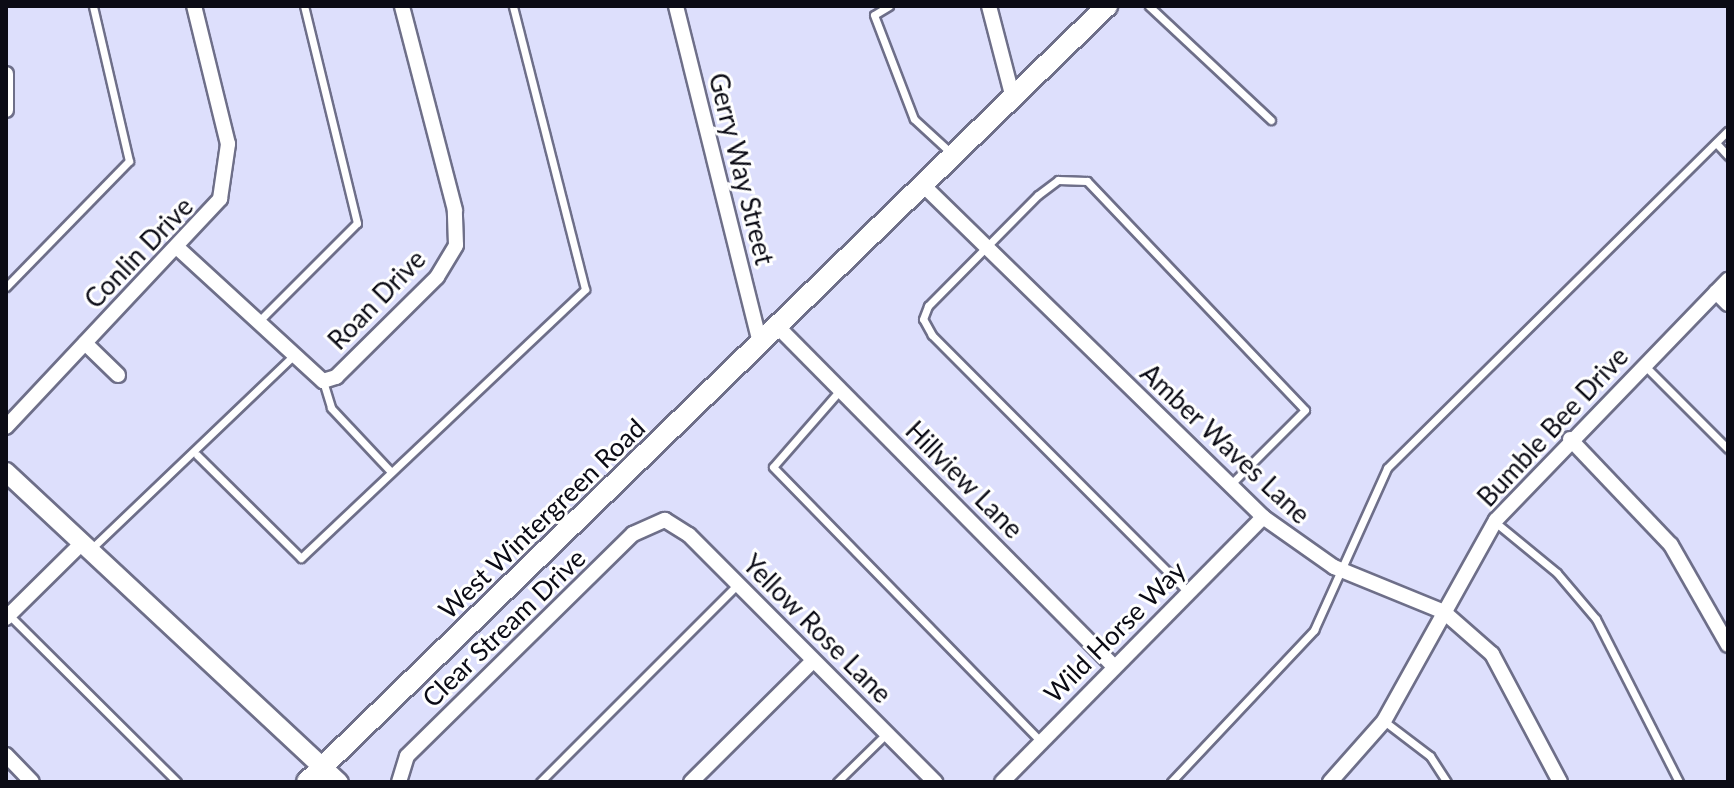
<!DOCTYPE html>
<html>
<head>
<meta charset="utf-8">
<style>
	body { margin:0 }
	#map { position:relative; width:1734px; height:788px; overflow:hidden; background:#dddffc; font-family:Lato,sans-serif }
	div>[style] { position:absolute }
	.roads { filter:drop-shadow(2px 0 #6e6f89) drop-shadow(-2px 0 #6e6f89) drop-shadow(0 2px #6e6f89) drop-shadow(0 -2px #6e6f89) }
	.service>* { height:7px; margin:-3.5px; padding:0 3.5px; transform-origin:3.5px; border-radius:3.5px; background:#fff }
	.minor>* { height:14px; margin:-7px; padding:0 7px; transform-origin:7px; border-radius:7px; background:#fff }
	.tertiary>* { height:18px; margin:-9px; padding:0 9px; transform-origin:9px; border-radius:9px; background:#fff }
	.secondary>* { height:20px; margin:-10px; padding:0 10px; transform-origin:10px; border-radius:10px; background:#fff }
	span { translate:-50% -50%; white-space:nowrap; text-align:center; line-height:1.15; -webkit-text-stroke:6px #fff; paint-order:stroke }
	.street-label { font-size:26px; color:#0b0b15 }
	.frame { position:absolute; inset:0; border:8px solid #0b0b15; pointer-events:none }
</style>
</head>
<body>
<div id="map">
	<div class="roads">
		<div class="service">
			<div style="left:889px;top:6px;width:17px;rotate:149deg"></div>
			<div style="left:874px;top:15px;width:111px;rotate:69deg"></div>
			<div style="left:914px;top:119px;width:52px;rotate:42.6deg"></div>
			<div style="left:1149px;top:6px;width:167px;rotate:43.1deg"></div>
			<div style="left:1716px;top:143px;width:18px;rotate:47deg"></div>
			<div style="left:6px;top:287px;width:176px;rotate:-45.7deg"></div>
			<div style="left:129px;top:161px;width:159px;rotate:-103.1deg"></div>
			<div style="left:257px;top:323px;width:141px;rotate:-45deg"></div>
			<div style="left:357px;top:223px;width:223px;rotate:-103.7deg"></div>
			<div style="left:1645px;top:366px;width:117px;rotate:45deg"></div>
			<div style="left:323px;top:381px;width:28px;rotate:73deg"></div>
			<div style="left:331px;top:408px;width:88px;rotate:46.8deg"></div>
			<div style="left:841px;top:389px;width:103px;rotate:131.1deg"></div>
			<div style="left:773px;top:467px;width:384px;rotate:45.7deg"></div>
			<div style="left:197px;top:455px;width:146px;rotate:44.7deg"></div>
			<div style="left:301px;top:558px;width:391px;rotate:-43.4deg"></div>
			<div style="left:585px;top:289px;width:292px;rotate:-104.3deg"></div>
			<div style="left:1495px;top:522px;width:80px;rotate:39.4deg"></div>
			<div style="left:1557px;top:573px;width:60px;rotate:49.7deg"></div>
			<div style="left:1596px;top:619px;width:183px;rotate:63deg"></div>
			<div style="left:90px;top:550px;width:279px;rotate:-43.7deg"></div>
			<div style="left:1188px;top:592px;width:363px;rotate:-134.9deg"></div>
			<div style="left:932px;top:335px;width:18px;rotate:-119deg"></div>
			<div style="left:923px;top:319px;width:14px;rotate:-69deg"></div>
			<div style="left:928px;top:306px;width:156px;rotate:-45.3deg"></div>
			<div style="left:1038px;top:195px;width:25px;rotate:-37deg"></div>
			<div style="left:1058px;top:180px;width:29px;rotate:2deg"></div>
			<div style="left:1087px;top:181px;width:316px;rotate:46.4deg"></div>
			<div style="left:1305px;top:410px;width:106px;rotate:135deg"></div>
			<div style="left:8px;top:614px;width:238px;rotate:44.8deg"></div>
			<div style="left:1384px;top:721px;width:58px;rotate:37.3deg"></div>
			<div style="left:1430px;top:756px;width:31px;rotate:57deg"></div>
			<div style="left:540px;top:782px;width:280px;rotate:-45deg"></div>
			<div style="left:837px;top:782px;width:69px;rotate:-44.4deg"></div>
			<div style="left:1171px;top:782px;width:209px;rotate:-46.7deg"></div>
			<div style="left:1314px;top:630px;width:178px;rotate:-65.7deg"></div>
			<div style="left:1387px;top:468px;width:479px;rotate:-44.7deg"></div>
		</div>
		<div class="minor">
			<div style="left:676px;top:6px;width:347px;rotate:76deg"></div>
			<div style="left:989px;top:6px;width:95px;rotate:75.4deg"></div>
			<div style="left:6px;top:74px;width:36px;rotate:90deg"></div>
			<div style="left:923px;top:185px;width:475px;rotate:44.3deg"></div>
			<div style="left:1263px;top:517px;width:87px;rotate:35.2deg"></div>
			<div style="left:1334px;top:567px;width:119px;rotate:22.2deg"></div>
			<div style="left:1444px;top:612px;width:64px;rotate:41.2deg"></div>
			<div style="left:1492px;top:654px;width:145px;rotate:62deg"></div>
			<div style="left:180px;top:250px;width:194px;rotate:42.5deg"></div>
			<div style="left:323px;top:381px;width:14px;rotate:-17deg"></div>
			<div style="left:336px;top:377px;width:142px;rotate:-44.7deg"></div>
			<div style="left:437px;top:277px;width:37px;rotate:-59deg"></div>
			<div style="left:456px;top:245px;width:35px;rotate:-92deg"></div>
			<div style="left:455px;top:210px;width:211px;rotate:-104.6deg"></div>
			<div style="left:1716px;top:292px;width:17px;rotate:45deg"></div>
			<div style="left:778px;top:327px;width:478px;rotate:45.3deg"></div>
			<div style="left:85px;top:343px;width:46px;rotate:44.1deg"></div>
			<div style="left:6px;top:427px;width:313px;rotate:-46.8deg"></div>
			<div style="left:220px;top:199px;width:56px;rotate:-81.7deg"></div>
			<div style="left:228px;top:144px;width:142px;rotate:-103.8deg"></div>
			<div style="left:1570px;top:439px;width:146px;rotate:46.4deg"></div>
			<div style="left:1671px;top:545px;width:115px;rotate:60.3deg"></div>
			<div style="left:6px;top:618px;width:105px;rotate:-44.6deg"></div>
			<div style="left:6px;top:755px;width:37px;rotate:46deg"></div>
			<div style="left:399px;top:782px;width:27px;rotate:-73deg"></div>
			<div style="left:407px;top:756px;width:317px;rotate:-44.5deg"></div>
			<div style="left:633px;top:534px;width:35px;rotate:-24deg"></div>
			<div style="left:665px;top:520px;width:28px;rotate:32deg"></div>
			<div style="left:689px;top:535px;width:349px;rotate:45.1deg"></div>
			<div style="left:691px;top:782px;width:172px;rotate:-44.8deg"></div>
			<div style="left:1002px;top:782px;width:372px;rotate:-45.4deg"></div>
			<div style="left:1330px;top:782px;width:81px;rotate:-48.5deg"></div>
			<div style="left:1384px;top:721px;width:230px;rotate:-60.9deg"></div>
			<div style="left:1496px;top:520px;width:334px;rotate:-46deg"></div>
		</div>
		<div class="tertiary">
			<div style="left:6px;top:472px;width:455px;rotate:43deg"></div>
		</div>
		<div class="secondary">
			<div style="left:307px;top:782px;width:1115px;rotate:-44.13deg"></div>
		</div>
	</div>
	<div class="street-label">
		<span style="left:741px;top:169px;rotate:76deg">Gerry Way Street</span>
		<span style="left:139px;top:253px;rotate:-46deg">Conlin Drive</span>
		<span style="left:377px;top:300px;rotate:-46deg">Roan Drive</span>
		<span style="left:1553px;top:427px;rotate:-47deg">Bumble Bee Drive</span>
		<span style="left:1225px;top:444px;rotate:43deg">Amber Waves Lane</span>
		<span style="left:964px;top:480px;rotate:45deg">Hillview Lane</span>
		<span style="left:542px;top:519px;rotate:-44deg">West Wintergreen Road</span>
		<span style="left:504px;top:628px;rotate:-44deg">Clear Stream Drive</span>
		<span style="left:817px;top:629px;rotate:45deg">Yellow Rose Lane</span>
		<span style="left:1115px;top:632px;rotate:-45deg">Wild Horse Way</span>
	</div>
	<div class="frame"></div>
</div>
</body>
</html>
